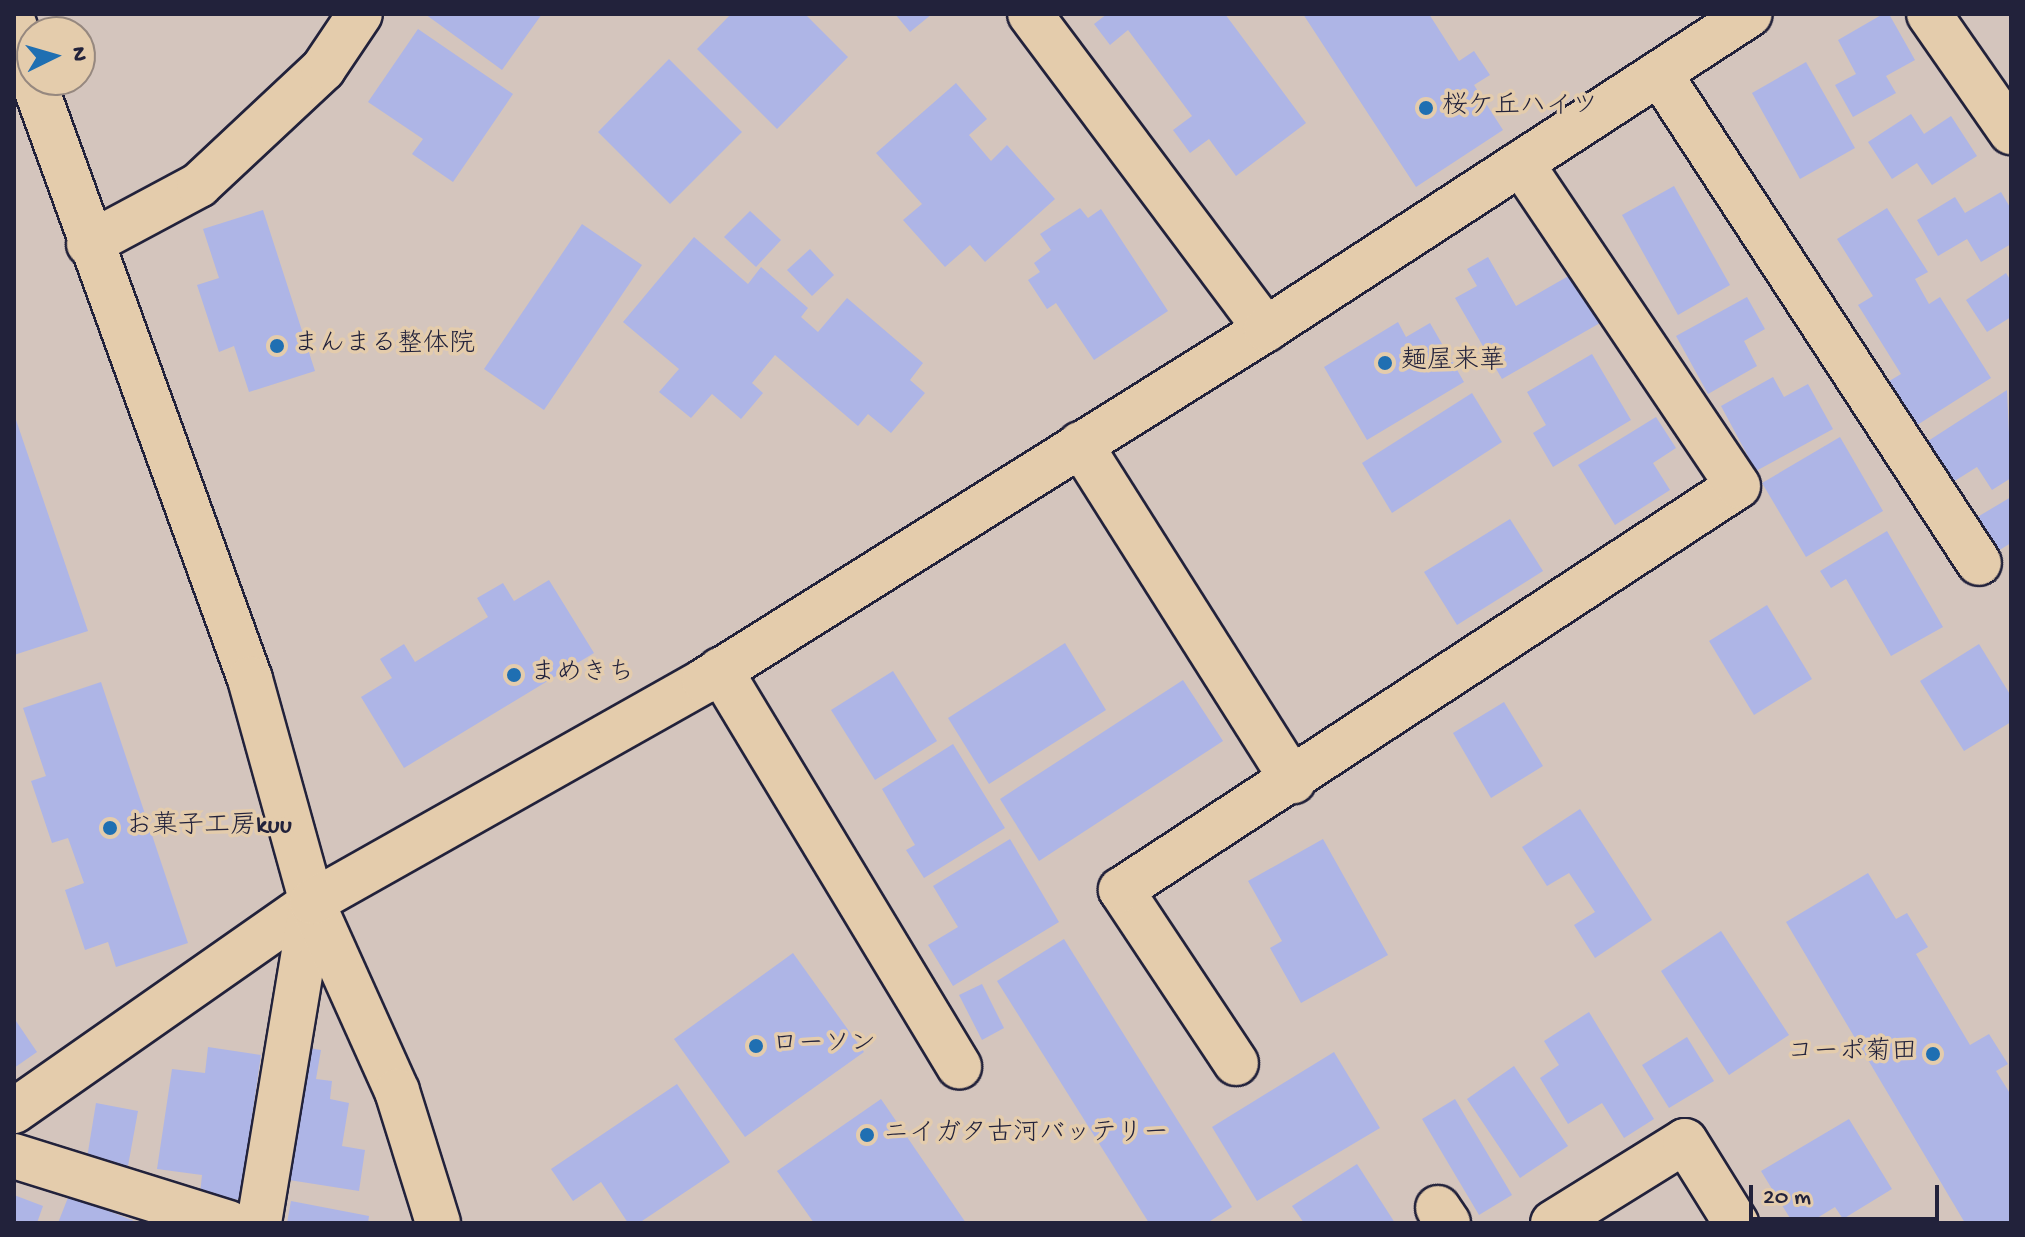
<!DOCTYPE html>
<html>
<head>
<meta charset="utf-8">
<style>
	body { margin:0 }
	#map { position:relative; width:2025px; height:1237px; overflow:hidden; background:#d4c5bd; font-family:"Gochi Hand","Klee One",sans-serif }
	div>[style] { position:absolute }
	.building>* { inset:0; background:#aeb5e6 }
	.roads { filter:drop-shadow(2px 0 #22223b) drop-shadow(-2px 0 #22223b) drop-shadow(0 2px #22223b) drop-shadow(0 -2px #22223b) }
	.minor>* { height:44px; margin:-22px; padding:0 22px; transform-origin:22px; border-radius:22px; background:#e4ccac }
	.tertiary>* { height:44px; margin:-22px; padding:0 22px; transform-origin:22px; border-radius:22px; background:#e4ccac }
	.dots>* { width:22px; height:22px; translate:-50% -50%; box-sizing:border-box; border:4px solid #e4ccac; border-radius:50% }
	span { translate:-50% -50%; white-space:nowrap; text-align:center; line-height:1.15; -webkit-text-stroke:7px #e4ccac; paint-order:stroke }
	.poi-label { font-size:26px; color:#22223b }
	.left { translate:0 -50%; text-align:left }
	.right { translate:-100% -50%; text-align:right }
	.frame { position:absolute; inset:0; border:16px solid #22223b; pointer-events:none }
	.north { position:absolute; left:16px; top:16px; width:80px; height:80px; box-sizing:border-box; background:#e4ccac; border:2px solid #96887f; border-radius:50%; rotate:85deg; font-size:22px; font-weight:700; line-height:32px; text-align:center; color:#22223b }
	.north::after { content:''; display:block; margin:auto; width:28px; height:36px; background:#1f6fb2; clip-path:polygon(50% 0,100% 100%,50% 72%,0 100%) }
	.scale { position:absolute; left:1749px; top:1185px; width:190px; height:36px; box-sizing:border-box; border:4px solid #22223b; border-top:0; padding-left:10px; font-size:24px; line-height:28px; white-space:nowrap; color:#22223b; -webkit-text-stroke:6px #e4ccac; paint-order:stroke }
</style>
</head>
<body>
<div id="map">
	<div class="building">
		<div style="clip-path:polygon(425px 14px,542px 14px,502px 70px)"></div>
		<div style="clip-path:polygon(731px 14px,805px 14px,848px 57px,777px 129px,697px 49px)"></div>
		<div style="clip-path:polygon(895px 14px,932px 14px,910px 32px)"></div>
		<div style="clip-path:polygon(1107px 14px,1225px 14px,1306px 123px,1236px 176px,1209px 139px,1190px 153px,1173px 130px,1192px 116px,1128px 30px,1110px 45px,1094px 24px)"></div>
		<div style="clip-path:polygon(1303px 14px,1429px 14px,1459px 61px,1474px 51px,1490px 75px,1474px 85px,1503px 130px,1416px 187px)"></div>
		<div style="clip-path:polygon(1883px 14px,1889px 14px,1915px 60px,1886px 76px,1896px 93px,1853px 117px,1835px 85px,1856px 74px,1838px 40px)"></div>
		<div style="clip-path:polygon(418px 29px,513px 94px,453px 182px,412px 154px,423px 139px,368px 102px)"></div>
		<div style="clip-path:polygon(669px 59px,742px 132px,670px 204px,598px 132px)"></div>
		<div style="clip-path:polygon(1806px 62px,1855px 148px,1800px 179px,1752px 93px)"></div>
		<div style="clip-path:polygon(956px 83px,987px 119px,969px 135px,991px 161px,1007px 145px,1055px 199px,985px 262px,970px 245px,945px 267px,903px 220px,922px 204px,876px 153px)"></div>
		<div style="clip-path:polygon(1911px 114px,1924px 134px,1951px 116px,1977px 156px,1932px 185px,1917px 163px,1892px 179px,1868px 142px)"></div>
		<div style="clip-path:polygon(1674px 186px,1730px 285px,1678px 315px,1622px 215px)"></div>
		<div style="clip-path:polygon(2001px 192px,2011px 209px,2011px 244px,1981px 262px,1967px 239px,1938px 256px,1917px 220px,1955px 197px,1965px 213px)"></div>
		<div style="clip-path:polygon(1080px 208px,1088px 218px,1101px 209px,1168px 311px,1094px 360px,1056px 303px,1047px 309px,1028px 280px,1040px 272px,1034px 263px,1051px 250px,1040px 234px)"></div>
		<div style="clip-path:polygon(1887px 208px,1928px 272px,1915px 279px,1929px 304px,1940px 297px,1991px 378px,1914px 427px,1886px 383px,1901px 374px,1858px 305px,1873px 296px,1837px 239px)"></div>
		<div style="clip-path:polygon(263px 210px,315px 371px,249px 392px,234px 346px,219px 352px,197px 285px,219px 278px,203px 229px)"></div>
		<div style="clip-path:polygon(750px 211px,781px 240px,756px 267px,724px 237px)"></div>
		<div style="clip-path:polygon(582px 224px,642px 265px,544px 410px,484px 369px)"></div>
		<div style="clip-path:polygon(694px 237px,748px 284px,761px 267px,808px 308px,801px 317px,818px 332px,847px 298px,923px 363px,910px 380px,925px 393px,891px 433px,868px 414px,858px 426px,775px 355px,752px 383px,763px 393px,741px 419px,712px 394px,691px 418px,659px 392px,679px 369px,623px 322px)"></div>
		<div style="clip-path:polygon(810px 249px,834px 275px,812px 296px,787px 270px)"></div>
		<div style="clip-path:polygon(1488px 257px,1516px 306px,1572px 274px,1600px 323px,1502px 379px,1455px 298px,1477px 286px,1467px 269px)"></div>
		<div style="clip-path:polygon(2006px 273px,2011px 281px,2011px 317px,1987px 332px,1966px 300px)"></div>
		<div style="clip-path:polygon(1747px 297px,1765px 329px,1744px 341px,1757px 366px,1708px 394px,1676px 336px)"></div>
		<div style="clip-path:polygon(1398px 322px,1406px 337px,1430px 323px,1464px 382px,1367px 440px,1324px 367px)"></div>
		<div style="clip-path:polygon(1592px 354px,1631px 420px,1553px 467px,1533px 433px,1546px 425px,1527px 392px)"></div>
		<div style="clip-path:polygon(1773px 377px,1784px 397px,1808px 384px,1833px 429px,1756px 471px,1721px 406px)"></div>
		<div style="clip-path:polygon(2007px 390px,2011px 478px,1992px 490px,1977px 467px,1953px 482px,1928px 441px)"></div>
		<div style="clip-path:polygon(1472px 393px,1502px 442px,1392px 513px,1362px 463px)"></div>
		<div style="clip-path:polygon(14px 414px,88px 631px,14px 655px)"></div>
		<div style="clip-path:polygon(1656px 417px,1676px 448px,1653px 463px,1670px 490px,1615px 525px,1578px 465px)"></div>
		<div style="clip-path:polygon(1840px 437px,1883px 511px,1806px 557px,1762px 483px)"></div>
		<div style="clip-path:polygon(2011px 497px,2011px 543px,1988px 557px,1969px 522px)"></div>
		<div style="clip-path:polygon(1510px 519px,1543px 571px,1457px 625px,1424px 572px)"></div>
		<div style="clip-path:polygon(1887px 531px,1943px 627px,1891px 656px,1846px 579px,1831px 588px,1820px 571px)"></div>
		<div style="clip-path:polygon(549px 580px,594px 653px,404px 768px,361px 697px,392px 678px,380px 659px,404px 644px,415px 662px,488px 617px,477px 598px,503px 583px,514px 601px)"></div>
		<div style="clip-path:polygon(1767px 605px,1812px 679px,1754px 715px,1709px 641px)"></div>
		<div style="clip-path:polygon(1065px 643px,1106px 710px,989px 784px,948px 718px)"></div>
		<div style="clip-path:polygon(1979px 644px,2011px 696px,2011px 722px,1964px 751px,1920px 681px)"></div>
		<div style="clip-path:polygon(893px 671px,937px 741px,875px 780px,831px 710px)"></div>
		<div style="clip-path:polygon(1183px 680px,1223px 741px,1039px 861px,1000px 799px)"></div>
		<div style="clip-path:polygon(101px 682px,188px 943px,116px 967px,108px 942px,85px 950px,65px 890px,84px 883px,68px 838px,52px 843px,31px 781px,46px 776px,23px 708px)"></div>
		<div style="clip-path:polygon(1504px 702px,1543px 766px,1491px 798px,1453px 733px)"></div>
		<div style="clip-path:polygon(953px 744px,1005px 828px,924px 878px,906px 850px,915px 845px,882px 789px)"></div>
		<div style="clip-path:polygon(1580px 809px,1652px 920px,1595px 958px,1574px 925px,1595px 912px,1569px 873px,1547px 886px,1522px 847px)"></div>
		<div style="clip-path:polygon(1010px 839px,1059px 922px,953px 986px,928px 945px,958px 927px,933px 886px)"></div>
		<div style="clip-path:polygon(1323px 839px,1388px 955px,1301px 1003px,1270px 948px,1282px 941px,1248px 881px)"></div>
		<div style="clip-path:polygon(1868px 873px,1896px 919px,1907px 913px,1928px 947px,1916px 954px,1970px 1045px,1989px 1034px,2008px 1064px,1996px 1071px,2011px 1095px,2011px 1223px,1965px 1223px,1786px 922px)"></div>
		<div style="clip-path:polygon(1721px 931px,1789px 1035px,1729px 1075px,1661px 971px)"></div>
		<div style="clip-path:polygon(1064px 939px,1232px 1207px,1207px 1223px,1149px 1223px,997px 981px)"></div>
		<div style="clip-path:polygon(793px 953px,864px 1052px,745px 1137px,674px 1039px)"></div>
		<div style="clip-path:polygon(982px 984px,1004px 1028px,982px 1040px,959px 995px)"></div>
		<div style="clip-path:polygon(1589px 1012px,1654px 1119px,1624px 1138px,1602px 1103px,1568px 1124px,1540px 1078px,1559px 1065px,1544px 1041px)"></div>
		<div style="clip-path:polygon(14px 1018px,37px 1052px,14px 1068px)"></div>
		<div style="clip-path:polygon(1687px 1037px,1714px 1081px,1669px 1108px,1642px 1065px)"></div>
		<div style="clip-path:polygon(208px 1047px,261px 1055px,240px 1200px,200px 1194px,202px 1175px,157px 1169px,172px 1069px,205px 1073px)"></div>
		<div style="clip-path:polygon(309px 1048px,321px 1050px,316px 1079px,332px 1081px,330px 1099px,349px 1103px,342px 1146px,365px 1150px,359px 1191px,289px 1180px)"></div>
		<div style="clip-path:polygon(1334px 1052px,1380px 1128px,1257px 1201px,1212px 1127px)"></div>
		<div style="clip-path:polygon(1514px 1066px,1568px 1146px,1520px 1178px,1467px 1099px)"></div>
		<div style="clip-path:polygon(677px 1084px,730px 1162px,639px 1223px,628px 1223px,601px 1182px,573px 1201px,551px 1169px)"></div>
		<div style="clip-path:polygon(881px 1099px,966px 1223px,814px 1223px,777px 1171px)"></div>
		<div style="clip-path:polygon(1455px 1099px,1512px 1195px,1479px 1215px,1422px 1119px)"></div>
		<div style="clip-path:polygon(96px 1103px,138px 1111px,128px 1166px,87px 1158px)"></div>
		<div style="clip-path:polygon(1849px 1119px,1892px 1189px,1843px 1219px,1835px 1207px,1809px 1223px,1793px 1223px,1761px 1171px)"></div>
		<div style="clip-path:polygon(1357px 1164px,1395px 1223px,1304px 1223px,1292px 1206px)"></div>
		<div style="clip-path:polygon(14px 1195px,43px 1206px,37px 1223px,14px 1223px)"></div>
		<div style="clip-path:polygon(69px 1195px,139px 1223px,58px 1223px)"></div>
		<div style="clip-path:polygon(291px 1201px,369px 1216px,368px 1223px,287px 1223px)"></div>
	</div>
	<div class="roads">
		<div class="minor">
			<div style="left:1030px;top:14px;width:394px;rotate:53.2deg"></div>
			<div style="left:1929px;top:14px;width:144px;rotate:55.2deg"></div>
			<div style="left:1659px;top:73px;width:585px;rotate:56.85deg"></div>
			<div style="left:89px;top:244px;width:125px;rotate:-28.2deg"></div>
			<div style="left:199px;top:185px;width:170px;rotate:-43.1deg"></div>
			<div style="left:323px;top:69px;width:66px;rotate:-56.1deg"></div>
			<div style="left:1080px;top:444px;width:399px;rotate:57.7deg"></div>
			<div style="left:720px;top:670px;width:463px;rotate:58.9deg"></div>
			<div style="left:1236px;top:1063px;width:208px;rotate:-123.6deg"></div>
			<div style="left:1121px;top:890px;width:737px;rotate:-33.22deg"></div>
			<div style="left:1738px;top:486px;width:389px;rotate:-123.9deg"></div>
			<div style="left:14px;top:1111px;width:364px;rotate:-35deg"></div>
			<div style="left:14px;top:1156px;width:225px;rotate:17.3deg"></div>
			<div style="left:1438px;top:1208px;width:18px;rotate:56deg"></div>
			<div style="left:259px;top:1223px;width:325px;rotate:-80.6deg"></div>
			<div style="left:1553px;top:1223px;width:155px;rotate:-31.8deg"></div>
			<div style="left:1685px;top:1141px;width:97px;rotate:58.1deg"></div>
		</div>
		<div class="tertiary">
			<div style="left:14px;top:24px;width:56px;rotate:71.2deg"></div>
			<div style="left:33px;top:80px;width:637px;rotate:70.09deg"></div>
			<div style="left:250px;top:679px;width:231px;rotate:74.5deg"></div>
			<div style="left:312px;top:902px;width:207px;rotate:65.8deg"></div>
			<div style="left:397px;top:1091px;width:138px;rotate:72.7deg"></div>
			<div style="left:312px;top:902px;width:450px;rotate:-29.4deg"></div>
			<div style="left:704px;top:681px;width:663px;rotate:-32.06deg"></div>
			<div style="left:1266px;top:329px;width:577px;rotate:-33.06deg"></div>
		</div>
	</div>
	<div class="dots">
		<div style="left:1426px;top:108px;background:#1f6fb2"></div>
		<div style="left:277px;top:346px;background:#1f6fb2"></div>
		<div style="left:1385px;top:363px;background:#1f6fb2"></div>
		<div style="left:514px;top:675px;background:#1f6fb2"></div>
		<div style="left:110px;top:828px;background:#1f6fb2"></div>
		<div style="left:756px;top:1046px;background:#1f6fb2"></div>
		<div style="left:1933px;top:1054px;background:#1f6fb2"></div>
		<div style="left:867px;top:1135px;background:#1f6fb2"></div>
	</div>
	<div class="poi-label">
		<span class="left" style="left:1442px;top:108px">桜ケ丘ハイツ</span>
		<span class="left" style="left:293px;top:346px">まんまる整体院</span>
		<span class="left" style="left:1401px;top:363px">麺屋来華</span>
		<span class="left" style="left:530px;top:675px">まめきち</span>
		<span class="left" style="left:126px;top:828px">お菓子工房kuu</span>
		<span class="left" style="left:772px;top:1046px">ローソン</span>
		<span class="right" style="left:1917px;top:1054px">コーポ菊田</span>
		<span class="left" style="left:883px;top:1135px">ニイガタ古河バッテリー</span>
	</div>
	<div class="frame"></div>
	<div class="north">N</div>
	<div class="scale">20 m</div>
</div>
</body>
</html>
